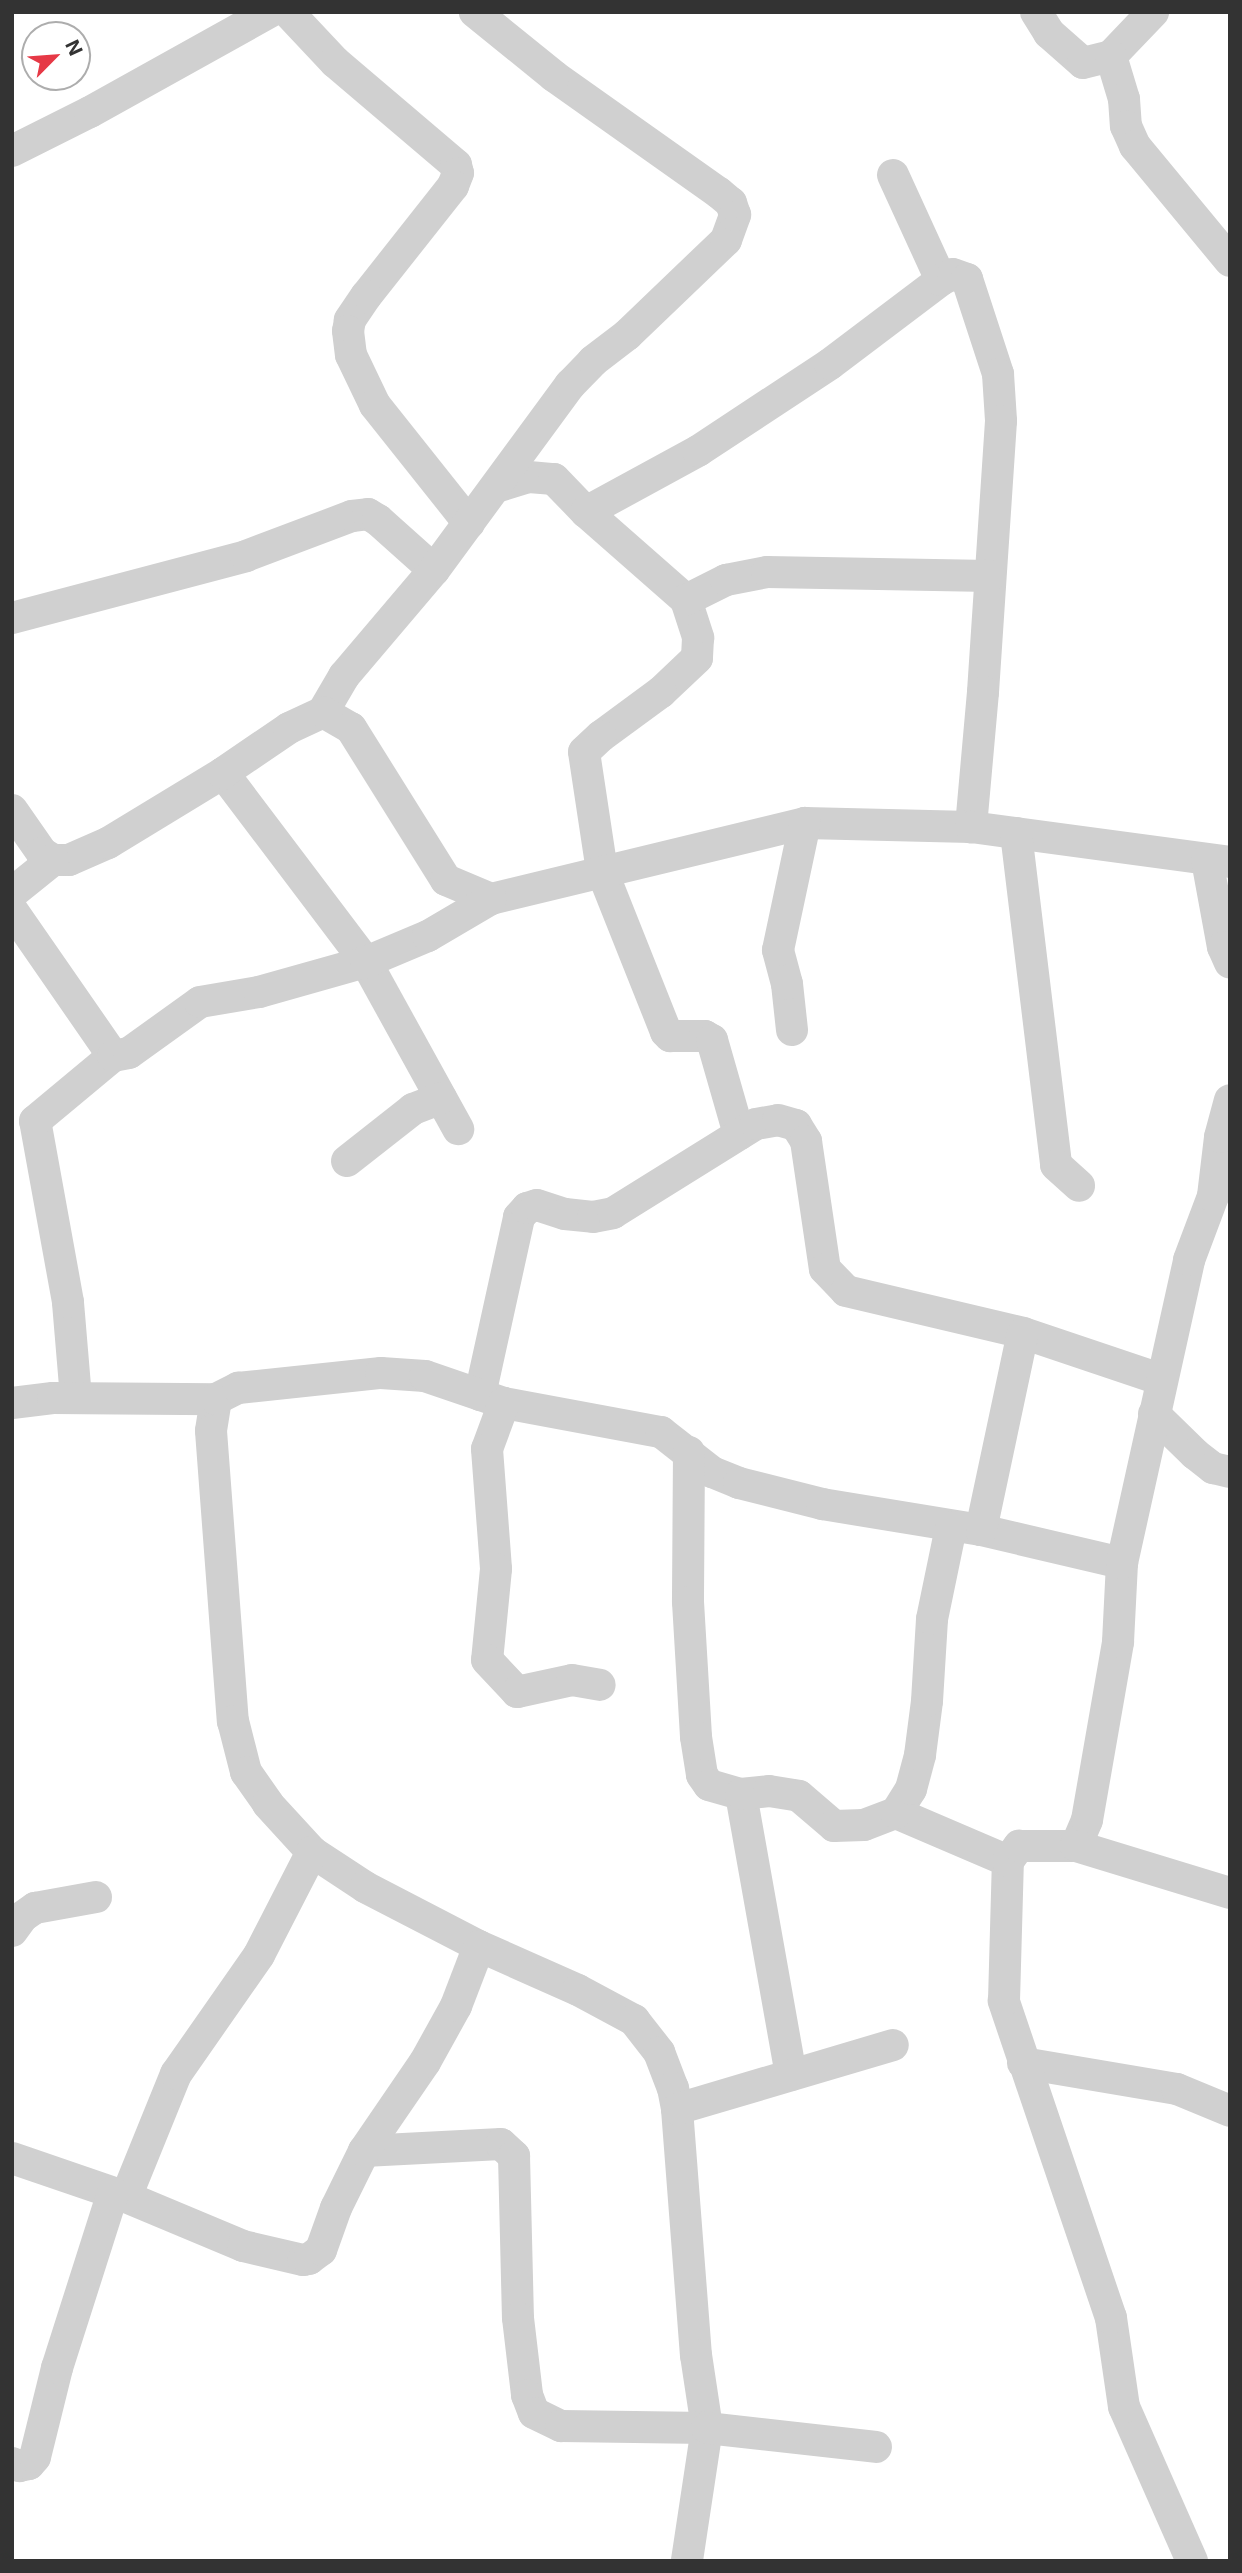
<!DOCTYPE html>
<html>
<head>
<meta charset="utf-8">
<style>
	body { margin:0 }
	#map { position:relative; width:1242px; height:2573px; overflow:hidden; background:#fff; font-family:Inter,sans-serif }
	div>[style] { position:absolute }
	.minor>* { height:32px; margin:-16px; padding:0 16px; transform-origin:16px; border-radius:16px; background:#d0d0d0 }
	span { translate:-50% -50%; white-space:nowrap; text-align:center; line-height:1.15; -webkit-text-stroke:7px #fff; paint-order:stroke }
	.frame { position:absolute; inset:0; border:14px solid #333; pointer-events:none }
	.north { position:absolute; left:21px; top:21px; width:70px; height:70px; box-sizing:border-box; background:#fff; border:2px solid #adadad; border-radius:50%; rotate:65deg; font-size:19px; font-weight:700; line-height:28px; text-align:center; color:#333 }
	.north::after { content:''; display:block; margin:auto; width:24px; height:32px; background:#e63946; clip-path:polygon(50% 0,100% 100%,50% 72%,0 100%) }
</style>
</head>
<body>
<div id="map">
	<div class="minor">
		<div style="left:288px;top:12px;width:69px;rotate:46.8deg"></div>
		<div style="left:335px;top:62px;width:159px;rotate:40.4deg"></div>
		<div style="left:456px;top:165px;width:8px;rotate:76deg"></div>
		<div style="left:458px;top:173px;width:14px;rotate:111deg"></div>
		<div style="left:453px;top:186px;width:140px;rotate:128.3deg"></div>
		<div style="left:366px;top:296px;width:29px;rotate:124deg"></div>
		<div style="left:350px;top:320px;width:11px;rotate:100deg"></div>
		<div style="left:348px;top:331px;width:24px;rotate:83deg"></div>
		<div style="left:351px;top:355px;width:55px;rotate:64.4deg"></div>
		<div style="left:375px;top:405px;width:151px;rotate:51.5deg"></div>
		<div style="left:1036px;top:12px;width:25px;rotate:58deg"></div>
		<div style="left:1049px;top:33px;width:45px;rotate:41.4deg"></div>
		<div style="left:1083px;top:63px;width:29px;rotate:-14deg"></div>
		<div style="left:1111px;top:56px;width:61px;rotate:-46.3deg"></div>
		<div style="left:1111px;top:56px;width:45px;rotate:73.2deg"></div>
		<div style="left:1124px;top:99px;width:27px;rotate:86deg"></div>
		<div style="left:1126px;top:126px;width:22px;rotate:66deg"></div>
		<div style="left:1135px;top:146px;width:149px;rotate:50.4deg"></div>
		<div style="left:12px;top:151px;width:87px;rotate:-26.6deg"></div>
		<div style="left:90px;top:112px;width:206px;rotate:-29.1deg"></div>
		<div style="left:893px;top:175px;width:115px;rotate:65.4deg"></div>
		<div style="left:496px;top:487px;width:34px;rotate:-17deg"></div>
		<div style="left:529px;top:477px;width:25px;rotate:5deg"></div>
		<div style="left:554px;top:479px;width:46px;rotate:45.9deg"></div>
		<div style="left:586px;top:512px;width:133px;rotate:41.3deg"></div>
		<div style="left:686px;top:600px;width:40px;rotate:72deg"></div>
		<div style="left:698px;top:638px;width:20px;rotate:93deg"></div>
		<div style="left:697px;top:658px;width:50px;rotate:136.6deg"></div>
		<div style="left:661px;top:692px;width:74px;rotate:143.7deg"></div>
		<div style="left:601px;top:736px;width:23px;rotate:137deg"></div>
		<div style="left:584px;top:752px;width:120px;rotate:81.4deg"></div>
		<div style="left:602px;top:871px;width:173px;rotate:68.3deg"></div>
		<div style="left:666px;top:1032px;width:6px;rotate:45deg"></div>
		<div style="left:670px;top:1036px;width:35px"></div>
		<div style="left:705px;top:1036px;width:8px;rotate:30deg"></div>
		<div style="left:712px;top:1040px;width:98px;rotate:74deg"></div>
		<div style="left:586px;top:512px;width:128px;rotate:-28.6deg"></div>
		<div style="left:698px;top:451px;width:158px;rotate:-33.4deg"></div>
		<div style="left:830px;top:364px;width:139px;rotate:-37.1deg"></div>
		<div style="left:941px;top:280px;width:13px;rotate:-27deg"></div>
		<div style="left:953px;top:274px;width:15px;rotate:20deg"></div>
		<div style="left:967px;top:279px;width:100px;rotate:71.9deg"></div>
		<div style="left:998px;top:374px;width:47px;rotate:86.3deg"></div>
		<div style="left:1001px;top:421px;width:272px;rotate:93.8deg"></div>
		<div style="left:983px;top:692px;width:136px;rotate:95.1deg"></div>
		<div style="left:686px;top:600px;width:45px;rotate:-26.6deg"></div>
		<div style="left:726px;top:580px;width:42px;rotate:-11deg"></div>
		<div style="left:767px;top:572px;width:223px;rotate:1deg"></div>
		<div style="left:12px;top:618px;width:242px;rotate:-14.8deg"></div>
		<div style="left:246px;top:556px;width:113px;rotate:-20.7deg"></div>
		<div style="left:352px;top:516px;width:16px;rotate:-7deg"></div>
		<div style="left:368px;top:514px;width:12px;rotate:31deg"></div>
		<div style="left:378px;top:520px;width:75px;rotate:41.8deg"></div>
		<div style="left:323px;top:712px;width:42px;rotate:-59.7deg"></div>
		<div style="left:344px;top:676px;width:139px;rotate:-49.7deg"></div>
		<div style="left:434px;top:570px;width:230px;rotate:-53.7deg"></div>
		<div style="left:570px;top:385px;width:33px;rotate:-46deg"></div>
		<div style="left:593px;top:361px;width:43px;rotate:-37.4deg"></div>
		<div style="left:627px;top:335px;width:137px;rotate:-43.8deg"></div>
		<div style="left:726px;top:240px;width:27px;rotate:-70deg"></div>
		<div style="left:735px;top:215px;width:13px;rotate:-108deg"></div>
		<div style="left:731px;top:203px;width:16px;rotate:-140deg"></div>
		<div style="left:719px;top:193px;width:202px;rotate:-144.7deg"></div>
		<div style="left:554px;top:76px;width:102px;rotate:-141deg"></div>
		<div style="left:223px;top:773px;width:237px;rotate:52.9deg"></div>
		<div style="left:366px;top:962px;width:191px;rotate:61.1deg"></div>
		<div style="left:12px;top:810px;width:52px;rotate:55.1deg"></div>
		<div style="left:42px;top:853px;width:13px;rotate:32deg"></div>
		<div style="left:53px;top:860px;width:16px"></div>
		<div style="left:69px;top:860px;width:43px;rotate:-23.6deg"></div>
		<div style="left:108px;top:843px;width:135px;rotate:-31.3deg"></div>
		<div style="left:223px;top:773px;width:80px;rotate:-34.3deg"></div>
		<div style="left:289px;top:728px;width:38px;rotate:-25deg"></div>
		<div style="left:323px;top:712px;width:32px;rotate:30deg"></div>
		<div style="left:351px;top:728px;width:179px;rotate:58deg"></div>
		<div style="left:446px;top:880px;width:49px;rotate:22.9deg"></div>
		<div style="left:491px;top:899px;width:323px;rotate:-13.6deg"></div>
		<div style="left:805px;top:823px;width:166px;rotate:1.4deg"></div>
		<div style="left:971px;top:827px;width:261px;rotate:7.7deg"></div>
		<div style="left:1016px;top:833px;width:334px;rotate:83.1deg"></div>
		<div style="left:1056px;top:1165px;width:31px;rotate:42deg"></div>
		<div style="left:1207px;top:860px;width:88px;rotate:79.6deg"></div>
		<div style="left:1223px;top:947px;width:17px;rotate:66deg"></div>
		<div style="left:12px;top:893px;width:53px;rotate:-38.8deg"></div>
		<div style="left:12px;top:910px;width:178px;rotate:55.3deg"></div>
		<div style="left:792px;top:1030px;width:46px;rotate:-96.2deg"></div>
		<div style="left:787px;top:984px;width:35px;rotate:-105deg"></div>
		<div style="left:778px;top:950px;width:130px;rotate:-78deg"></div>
		<div style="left:347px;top:1161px;width:84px;rotate:-38.2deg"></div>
		<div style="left:413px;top:1109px;width:30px;rotate:-21deg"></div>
		<div style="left:480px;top:1395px;width:182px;rotate:-77.6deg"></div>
		<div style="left:519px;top:1217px;width:12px;rotate:-48deg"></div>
		<div style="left:527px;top:1208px;width:10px;rotate:-17deg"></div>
		<div style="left:537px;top:1205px;width:29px;rotate:18deg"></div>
		<div style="left:565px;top:1214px;width:28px;rotate:6deg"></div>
		<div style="left:593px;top:1217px;width:20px;rotate:-11deg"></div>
		<div style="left:613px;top:1213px;width:168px;rotate:-31.9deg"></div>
		<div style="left:756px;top:1124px;width:22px;rotate:-10deg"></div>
		<div style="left:778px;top:1120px;width:19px;rotate:16deg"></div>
		<div style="left:796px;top:1125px;width:19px;rotate:58deg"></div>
		<div style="left:806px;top:1141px;width:129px;rotate:81.6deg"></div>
		<div style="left:825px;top:1269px;width:30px;rotate:46deg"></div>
		<div style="left:846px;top:1291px;width:182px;rotate:13.3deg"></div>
		<div style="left:1023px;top:1333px;width:145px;rotate:18.6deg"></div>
		<div style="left:76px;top:1398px;width:96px;rotate:-94.8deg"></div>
		<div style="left:68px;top:1302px;width:184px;rotate:-100.3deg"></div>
		<div style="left:35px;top:1121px;width:102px;rotate:-39.8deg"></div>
		<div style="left:113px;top:1056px;width:16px;rotate:-11deg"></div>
		<div style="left:129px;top:1053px;width:87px;rotate:-35.7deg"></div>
		<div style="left:200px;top:1002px;width:60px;rotate:-9.6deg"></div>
		<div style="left:259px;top:992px;width:111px;rotate:-15.7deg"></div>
		<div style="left:366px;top:962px;width:67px;rotate:-22.8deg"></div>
		<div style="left:428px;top:936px;width:73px;rotate:-30.4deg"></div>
		<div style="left:216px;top:1399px;width:32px;rotate:99deg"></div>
		<div style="left:211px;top:1431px;width:291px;rotate:85.7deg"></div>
		<div style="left:233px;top:1721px;width:53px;rotate:75.7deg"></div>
		<div style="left:246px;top:1772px;width:39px;rotate:55deg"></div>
		<div style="left:268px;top:1804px;width:65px;rotate:47.5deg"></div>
		<div style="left:312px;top:1852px;width:64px;rotate:33.4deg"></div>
		<div style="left:365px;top:1887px;width:128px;rotate:27.4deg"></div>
		<div style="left:479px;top:1946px;width:108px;rotate:24deg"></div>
		<div style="left:578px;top:1990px;width:64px;rotate:28.2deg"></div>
		<div style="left:634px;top:2020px;width:41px;rotate:52deg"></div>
		<div style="left:659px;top:2052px;width:39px;rotate:69deg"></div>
		<div style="left:673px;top:2088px;width:21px;rotate:79deg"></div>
		<div style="left:677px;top:2109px;width:247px;rotate:85.6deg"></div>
		<div style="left:696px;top:2355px;width:74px;rotate:81.4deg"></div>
		<div style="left:707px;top:2428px;width:134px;rotate:98.6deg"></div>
		<div style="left:12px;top:1403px;width:41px;rotate:-7deg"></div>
		<div style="left:53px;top:1398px;width:163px;rotate:0.4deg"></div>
		<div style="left:216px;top:1399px;width:25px;rotate:-27deg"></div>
		<div style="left:238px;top:1388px;width:144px;rotate:-6deg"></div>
		<div style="left:381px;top:1373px;width:44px;rotate:3.9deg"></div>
		<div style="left:425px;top:1376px;width:83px;rotate:18.9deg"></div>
		<div style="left:504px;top:1403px;width:160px;rotate:10.5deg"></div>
		<div style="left:661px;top:1432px;width:65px;rotate:38.1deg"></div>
		<div style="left:712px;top:1472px;width:29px;rotate:22deg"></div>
		<div style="left:739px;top:1483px;width:86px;rotate:14.2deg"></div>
		<div style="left:822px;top:1504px;width:161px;rotate:9.3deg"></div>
		<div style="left:981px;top:1530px;width:145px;rotate:13.2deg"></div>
		<div style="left:504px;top:1403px;width:49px;rotate:110.3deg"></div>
		<div style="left:487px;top:1449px;width:120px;rotate:85.7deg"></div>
		<div style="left:496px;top:1569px;width:91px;rotate:95.6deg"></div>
		<div style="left:487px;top:1660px;width:44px;rotate:46.8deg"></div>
		<div style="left:517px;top:1692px;width:56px;rotate:-12.3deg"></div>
		<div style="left:572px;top:1680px;width:28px;rotate:10deg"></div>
		<div style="left:1154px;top:1414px;width:57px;rotate:44.3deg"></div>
		<div style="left:1195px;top:1454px;width:23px;rotate:38deg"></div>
		<div style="left:1213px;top:1468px;width:17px;rotate:13deg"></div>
		<div style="left:689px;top:1452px;width:150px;rotate:90.4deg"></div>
		<div style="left:688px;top:1602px;width:135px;rotate:86.6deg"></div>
		<div style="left:696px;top:1737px;width:38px;rotate:81deg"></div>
		<div style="left:702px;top:1775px;width:12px;rotate:55deg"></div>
		<div style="left:709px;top:1785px;width:33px;rotate:16deg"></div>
		<div style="left:981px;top:1530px;width:201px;rotate:-78deg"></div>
		<div style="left:896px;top:1813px;width:122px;rotate:23.2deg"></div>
		<div style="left:1076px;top:1846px;width:28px;rotate:-67deg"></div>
		<div style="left:1087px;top:1820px;width:181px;rotate:-80.1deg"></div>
		<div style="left:1118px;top:1642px;width:79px;rotate:-87.1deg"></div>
		<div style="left:1122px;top:1563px;width:310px;rotate:-77.5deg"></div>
		<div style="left:1189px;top:1260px;width:68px;rotate:-69.4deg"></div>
		<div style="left:1213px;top:1196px;width:59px;rotate:-83.2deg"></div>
		<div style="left:1220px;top:1137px;width:38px;rotate:-75deg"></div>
		<div style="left:12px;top:1931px;width:17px;rotate:-54deg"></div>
		<div style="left:22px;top:1917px;width:16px;rotate:-35deg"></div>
		<div style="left:35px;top:1908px;width:62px;rotate:-10.2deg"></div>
		<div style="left:1023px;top:2063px;width:156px;rotate:9.6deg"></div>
		<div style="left:1177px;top:2089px;width:57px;rotate:22.5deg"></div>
		<div style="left:791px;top:2075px;width:285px;rotate:-100.1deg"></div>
		<div style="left:741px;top:1794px;width:28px;rotate:-6deg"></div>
		<div style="left:769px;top:1791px;width:30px;rotate:9deg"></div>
		<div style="left:799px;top:1796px;width:46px;rotate:40.6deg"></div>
		<div style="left:834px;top:1826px;width:30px;rotate:-2deg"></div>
		<div style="left:864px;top:1825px;width:34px;rotate:-21deg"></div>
		<div style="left:896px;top:1813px;width:28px;rotate:-58deg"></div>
		<div style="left:911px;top:1789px;width:35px;rotate:-75deg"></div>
		<div style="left:920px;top:1755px;width:54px;rotate:-82.6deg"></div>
		<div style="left:927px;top:1701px;width:82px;rotate:-86.5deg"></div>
		<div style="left:932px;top:1619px;width:94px;rotate:-78.3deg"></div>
		<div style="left:677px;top:2109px;width:225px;rotate:-16.5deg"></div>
		<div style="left:364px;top:2151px;width:137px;rotate:-2.9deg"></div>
		<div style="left:501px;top:2144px;width:18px;rotate:43deg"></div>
		<div style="left:514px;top:2156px;width:162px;rotate:88.6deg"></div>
		<div style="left:518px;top:2318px;width:78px;rotate:83.3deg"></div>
		<div style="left:527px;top:2395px;width:19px;rotate:69deg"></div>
		<div style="left:534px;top:2413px;width:30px;rotate:26deg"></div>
		<div style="left:561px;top:2426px;width:146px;rotate:0.8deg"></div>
		<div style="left:707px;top:2428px;width:170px;rotate:6.4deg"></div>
		<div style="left:12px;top:2158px;width:120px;rotate:18.9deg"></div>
		<div style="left:126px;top:2197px;width:127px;rotate:22.7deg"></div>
		<div style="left:243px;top:2246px;width:62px;rotate:13.1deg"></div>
		<div style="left:303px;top:2260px;width:6px;rotate:-9deg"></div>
		<div style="left:309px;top:2259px;width:15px;rotate:-37deg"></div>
		<div style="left:321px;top:2250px;width:45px;rotate:-70.3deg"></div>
		<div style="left:336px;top:2208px;width:64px;rotate:-63.8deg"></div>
		<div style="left:364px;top:2151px;width:108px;rotate:-55.6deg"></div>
		<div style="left:425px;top:2062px;width:64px;rotate:-61deg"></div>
		<div style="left:456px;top:2006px;width:64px;rotate:-69deg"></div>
		<div style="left:126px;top:2197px;width:133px;rotate:-67.9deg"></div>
		<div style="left:176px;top:2074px;width:145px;rotate:-55.1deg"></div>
		<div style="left:259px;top:1955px;width:116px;rotate:-62.8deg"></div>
		<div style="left:12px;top:2463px;width:8px;rotate:23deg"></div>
		<div style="left:19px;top:2466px;width:10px;rotate:-11deg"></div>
		<div style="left:29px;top:2464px;width:9px;rotate:-49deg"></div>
		<div style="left:35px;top:2457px;width:92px;rotate:-76.1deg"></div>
		<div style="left:57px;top:2368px;width:184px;rotate:-72.3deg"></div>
		<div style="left:1192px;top:2561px;width:168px;rotate:-113.8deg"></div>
		<div style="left:1124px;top:2407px;width:90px;rotate:-98.3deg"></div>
		<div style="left:1111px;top:2318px;width:335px;rotate:-108.7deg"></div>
		<div style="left:1004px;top:2001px;width:140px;rotate:-88.4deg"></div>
		<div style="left:1008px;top:1861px;width:19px;rotate:-54deg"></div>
		<div style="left:1019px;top:1846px;width:57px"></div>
		<div style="left:1076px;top:1846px;width:161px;rotate:17deg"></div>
	</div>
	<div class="frame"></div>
	<div class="north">N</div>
</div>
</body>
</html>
